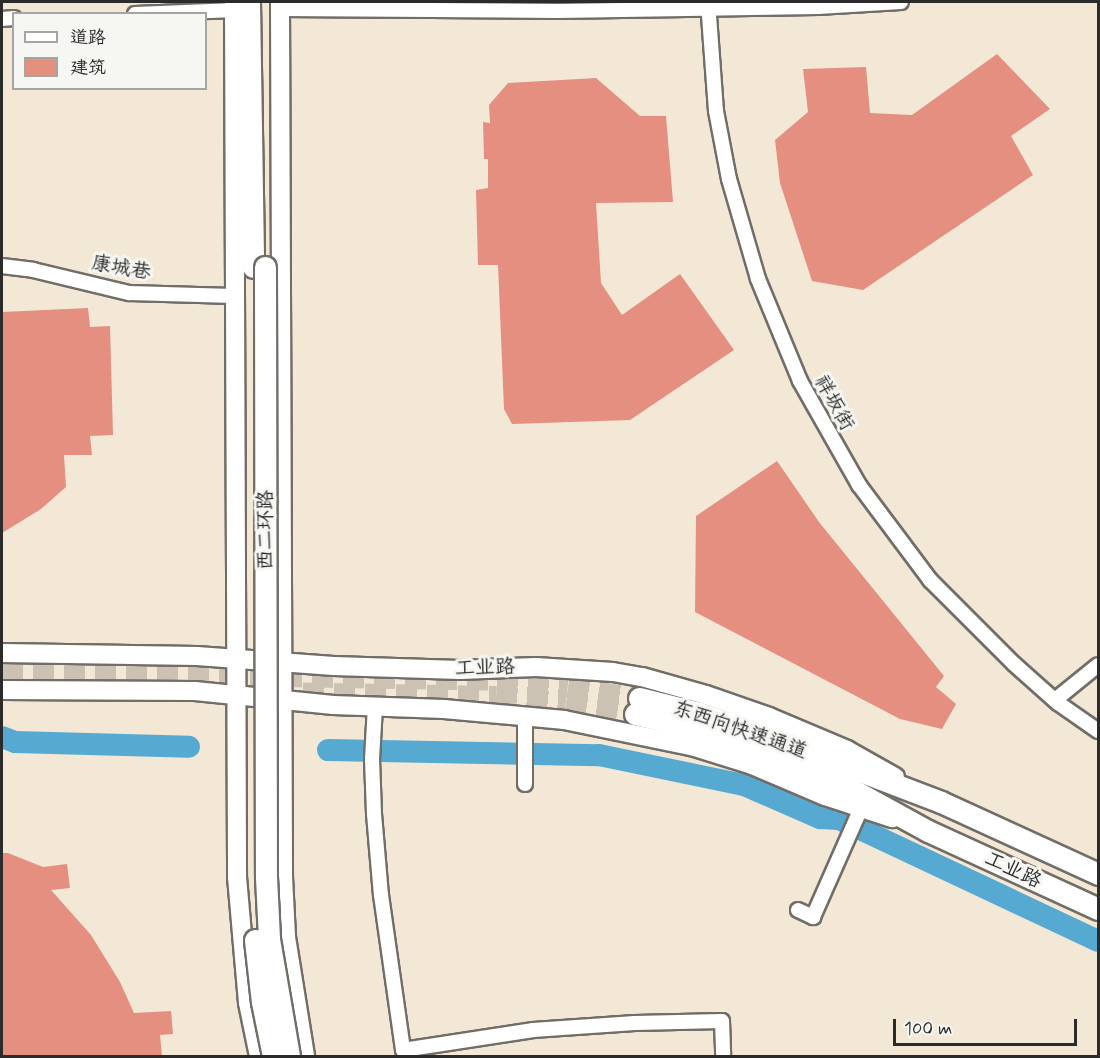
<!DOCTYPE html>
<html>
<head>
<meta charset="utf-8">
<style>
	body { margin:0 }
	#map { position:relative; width:1100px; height:1058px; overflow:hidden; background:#f3e8d6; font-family:Mynerve,"LXGW WenKai TC",sans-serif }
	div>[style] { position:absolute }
	.river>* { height:22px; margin:-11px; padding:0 11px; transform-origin:11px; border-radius:11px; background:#56a9d1 }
	.building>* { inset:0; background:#e58f81 }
	.highway-tunnel>* { height:21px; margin-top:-10.5px; transform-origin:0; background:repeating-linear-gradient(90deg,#cbc2b4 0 21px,transparent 0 31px) }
	.roads { filter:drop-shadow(2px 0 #716d67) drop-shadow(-2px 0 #716d67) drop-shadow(0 2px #716d67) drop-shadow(0 -2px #716d67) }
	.minor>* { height:14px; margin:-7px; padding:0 7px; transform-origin:7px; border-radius:7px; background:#fff }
	.major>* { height:18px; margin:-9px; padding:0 9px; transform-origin:9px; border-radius:9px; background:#fff }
	.highway>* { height:21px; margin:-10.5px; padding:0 10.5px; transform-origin:10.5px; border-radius:10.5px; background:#fff }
	.bridges { filter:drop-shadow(2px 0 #716d67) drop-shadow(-2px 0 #716d67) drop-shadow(0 2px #716d67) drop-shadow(0 -2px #716d67) }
	.highway-bridge>* { height:21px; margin:-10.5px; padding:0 10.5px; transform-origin:10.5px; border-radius:10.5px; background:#fff }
	span { translate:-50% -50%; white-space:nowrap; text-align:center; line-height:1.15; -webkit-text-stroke:6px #f6f6f2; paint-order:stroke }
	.street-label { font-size:20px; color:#2b2b2b }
	.frame { position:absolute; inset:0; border:3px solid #2b2b2b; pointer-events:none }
	.legend { position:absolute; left:12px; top:12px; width:195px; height:78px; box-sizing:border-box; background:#f6f6f2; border:2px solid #a5a5a2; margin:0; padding:8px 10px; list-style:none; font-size:18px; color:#2b2b2b }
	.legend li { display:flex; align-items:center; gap:12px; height:30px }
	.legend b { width:30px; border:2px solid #a5a5a2 }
	.scale { position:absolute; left:893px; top:1019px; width:184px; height:27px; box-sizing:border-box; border:3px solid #2b2b2b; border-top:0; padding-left:8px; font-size:18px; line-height:21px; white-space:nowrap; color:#2b2b2b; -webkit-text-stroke:4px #f6f6f2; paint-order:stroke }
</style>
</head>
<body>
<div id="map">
	<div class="river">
		<div style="left:2px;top:737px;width:14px;rotate:21deg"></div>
		<div style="left:15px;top:742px;width:174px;rotate:1.6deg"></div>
		<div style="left:328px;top:750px;width:271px;rotate:1.1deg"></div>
		<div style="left:599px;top:755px;width:148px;rotate:11.7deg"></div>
		<div style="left:744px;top:785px;width:83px;rotate:23.5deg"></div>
		<div style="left:820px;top:818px;width:19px;rotate:3deg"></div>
		<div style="left:839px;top:819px;width:286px;rotate:25.2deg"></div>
	</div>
	<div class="building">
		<div style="clip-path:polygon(997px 54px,1050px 109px,1011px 136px,1033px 175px,863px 290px,812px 281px,780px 183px,775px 140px,808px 112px,803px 69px,866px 67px,870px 113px,912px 115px)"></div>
		<div style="clip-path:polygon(596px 78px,640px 116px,666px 116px,673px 202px,596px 203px,601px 283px,622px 315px,680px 274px,734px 350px,630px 420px,512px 424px,504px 409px,498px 265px,478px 265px,476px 190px,488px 188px,488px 159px,484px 159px,483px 122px,490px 123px,489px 105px,508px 83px)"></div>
		<div style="clip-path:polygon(88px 308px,90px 327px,110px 326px,113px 435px,90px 436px,92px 455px,64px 455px,66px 487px,41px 509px,2px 533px,2px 312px)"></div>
		<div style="clip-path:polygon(777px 461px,819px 522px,944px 676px,936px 687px,956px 704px,942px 729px,900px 719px,695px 612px,696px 516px)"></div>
		<div style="clip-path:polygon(2px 853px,8px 853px,43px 867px,67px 864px,70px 888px,51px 890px,91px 935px,120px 982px,134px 1013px,171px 1011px,173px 1034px,160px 1035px,162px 1056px,2px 1056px)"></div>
	</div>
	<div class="highway-tunnel">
		<div style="left:2px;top:671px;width:495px;rotate:1deg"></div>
		<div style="left:497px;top:680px;width:71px;rotate:5.6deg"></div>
		<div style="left:568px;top:687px;width:72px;rotate:8.8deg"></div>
		<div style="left:272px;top:692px;width:224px;rotate:1deg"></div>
		<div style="left:496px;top:696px;width:70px;rotate:5.7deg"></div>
		<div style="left:566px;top:703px;width:70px;rotate:9.1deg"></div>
	</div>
	<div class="roads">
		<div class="minor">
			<div style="left:708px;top:2px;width:109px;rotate:85.8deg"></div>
			<div style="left:716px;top:111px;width:69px;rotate:79.2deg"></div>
			<div style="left:729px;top:179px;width:104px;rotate:73.8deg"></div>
			<div style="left:758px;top:279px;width:110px;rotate:67.6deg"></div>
			<div style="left:800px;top:381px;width:120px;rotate:60.4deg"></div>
			<div style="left:859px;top:485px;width:119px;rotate:53.2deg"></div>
			<div style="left:930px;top:580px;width:119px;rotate:45deg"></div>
			<div style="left:1014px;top:664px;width:59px;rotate:41.6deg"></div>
			<div style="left:1058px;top:703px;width:49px;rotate:35deg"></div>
			<div style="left:280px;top:9px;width:277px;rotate:0.4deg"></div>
			<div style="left:557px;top:11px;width:261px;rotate:-0.9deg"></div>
			<div style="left:818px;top:7px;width:83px;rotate:-3.4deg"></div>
			<div style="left:135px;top:14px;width:100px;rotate:-2.3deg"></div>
			<div style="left:2px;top:19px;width:12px;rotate:-5deg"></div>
			<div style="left:2px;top:266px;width:31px;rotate:7deg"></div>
			<div style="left:33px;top:270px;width:99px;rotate:13.5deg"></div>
			<div style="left:129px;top:293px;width:105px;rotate:1.6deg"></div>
			<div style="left:1055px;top:700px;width:55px;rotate:-39.1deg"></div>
			<div style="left:375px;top:706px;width:53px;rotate:93.2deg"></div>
			<div style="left:372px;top:759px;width:55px;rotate:87.9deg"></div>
			<div style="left:374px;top:814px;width:81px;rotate:85.1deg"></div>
			<div style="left:381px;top:895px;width:157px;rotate:81.9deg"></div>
			<div style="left:403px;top:1050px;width:132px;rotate:-8.7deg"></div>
			<div style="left:533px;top:1030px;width:102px;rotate:-3.9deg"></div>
			<div style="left:635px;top:1023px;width:87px;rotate:-1.3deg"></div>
			<div style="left:722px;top:1021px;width:35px;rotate:88deg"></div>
			<div style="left:525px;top:784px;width:68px;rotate:-90deg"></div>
			<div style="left:798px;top:910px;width:17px;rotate:25deg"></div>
			<div style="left:813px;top:917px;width:119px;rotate:-66.2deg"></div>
		</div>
		<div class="major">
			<div style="left:234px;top:2px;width:875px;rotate:89.8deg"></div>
			<div style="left:237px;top:877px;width:126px;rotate:85deg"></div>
			<div style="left:248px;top:1003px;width:54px;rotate:78.3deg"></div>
			<div style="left:280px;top:2px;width:875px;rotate:89.8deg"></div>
			<div style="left:283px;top:877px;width:60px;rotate:87.1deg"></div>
			<div style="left:286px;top:937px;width:121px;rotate:80.9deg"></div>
			<div style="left:2px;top:653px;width:195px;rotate:0.9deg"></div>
			<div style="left:197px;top:656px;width:137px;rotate:4.2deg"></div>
			<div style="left:334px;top:666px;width:126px;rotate:1.8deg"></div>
			<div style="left:460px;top:670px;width:76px;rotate:-2.3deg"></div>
			<div style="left:536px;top:667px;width:77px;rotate:3.7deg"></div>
			<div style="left:613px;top:672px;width:29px;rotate:10deg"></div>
			<div style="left:642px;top:677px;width:66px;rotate:15.7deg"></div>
			<div style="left:706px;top:695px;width:67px;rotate:19.2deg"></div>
			<div style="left:769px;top:717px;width:85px;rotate:22.9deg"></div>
			<div style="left:847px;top:750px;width:55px;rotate:29.4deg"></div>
			<div style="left:2px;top:690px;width:193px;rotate:0.3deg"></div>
			<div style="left:195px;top:691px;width:139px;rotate:5.8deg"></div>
			<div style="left:333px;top:705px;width:111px;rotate:2.1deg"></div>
			<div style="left:444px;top:709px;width:121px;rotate:5.2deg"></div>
			<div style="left:564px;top:720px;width:130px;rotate:11.6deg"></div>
			<div style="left:691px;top:746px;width:64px;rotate:17.3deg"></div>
			<div style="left:752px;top:765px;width:79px;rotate:23deg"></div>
			<div style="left:825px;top:796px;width:71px;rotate:18.2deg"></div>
		</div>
		<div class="highway">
			<div style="left:249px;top:2px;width:265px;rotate:89.1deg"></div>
			<div style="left:639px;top:698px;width:62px;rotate:14deg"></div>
			<div style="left:699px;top:713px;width:67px;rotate:18.2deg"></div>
			<div style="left:763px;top:734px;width:191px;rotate:20.9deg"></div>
			<div style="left:941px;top:802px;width:173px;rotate:24.6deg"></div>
			<div style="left:635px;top:714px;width:62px;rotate:13.1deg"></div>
			<div style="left:695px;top:728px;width:65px;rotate:17.9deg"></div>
			<div style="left:757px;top:748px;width:82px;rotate:22.2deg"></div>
			<div style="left:833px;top:779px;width:108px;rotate:28.7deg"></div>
			<div style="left:928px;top:831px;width:187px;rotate:24.6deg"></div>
		</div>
	</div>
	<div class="bridges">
		<div class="highway-bridge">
			<div style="left:265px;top:267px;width:610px;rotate:89.91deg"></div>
			<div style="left:266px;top:877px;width:62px;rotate:87.2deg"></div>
			<div style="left:269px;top:939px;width:119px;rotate:80.3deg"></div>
			<div style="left:255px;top:940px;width:62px;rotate:83.6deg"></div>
			<div style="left:262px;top:1002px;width:55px;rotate:78.5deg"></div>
		</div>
	</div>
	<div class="street-label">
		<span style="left:121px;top:268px;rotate:10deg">康城巷</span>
		<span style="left:834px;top:403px;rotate:61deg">祥坂街</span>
		<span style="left:266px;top:530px;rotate:-90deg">西二环路</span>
		<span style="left:485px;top:668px;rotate:-2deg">工业路</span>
		<span style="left:740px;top:730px;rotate:19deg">东西向快速通道</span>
		<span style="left:1013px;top:870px;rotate:25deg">工业路</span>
	</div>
	<div class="frame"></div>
	<ul class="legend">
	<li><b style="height:8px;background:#fff"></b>道路</li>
	<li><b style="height:16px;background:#e58f81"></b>建筑</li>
	</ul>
	<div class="scale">100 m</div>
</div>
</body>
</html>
